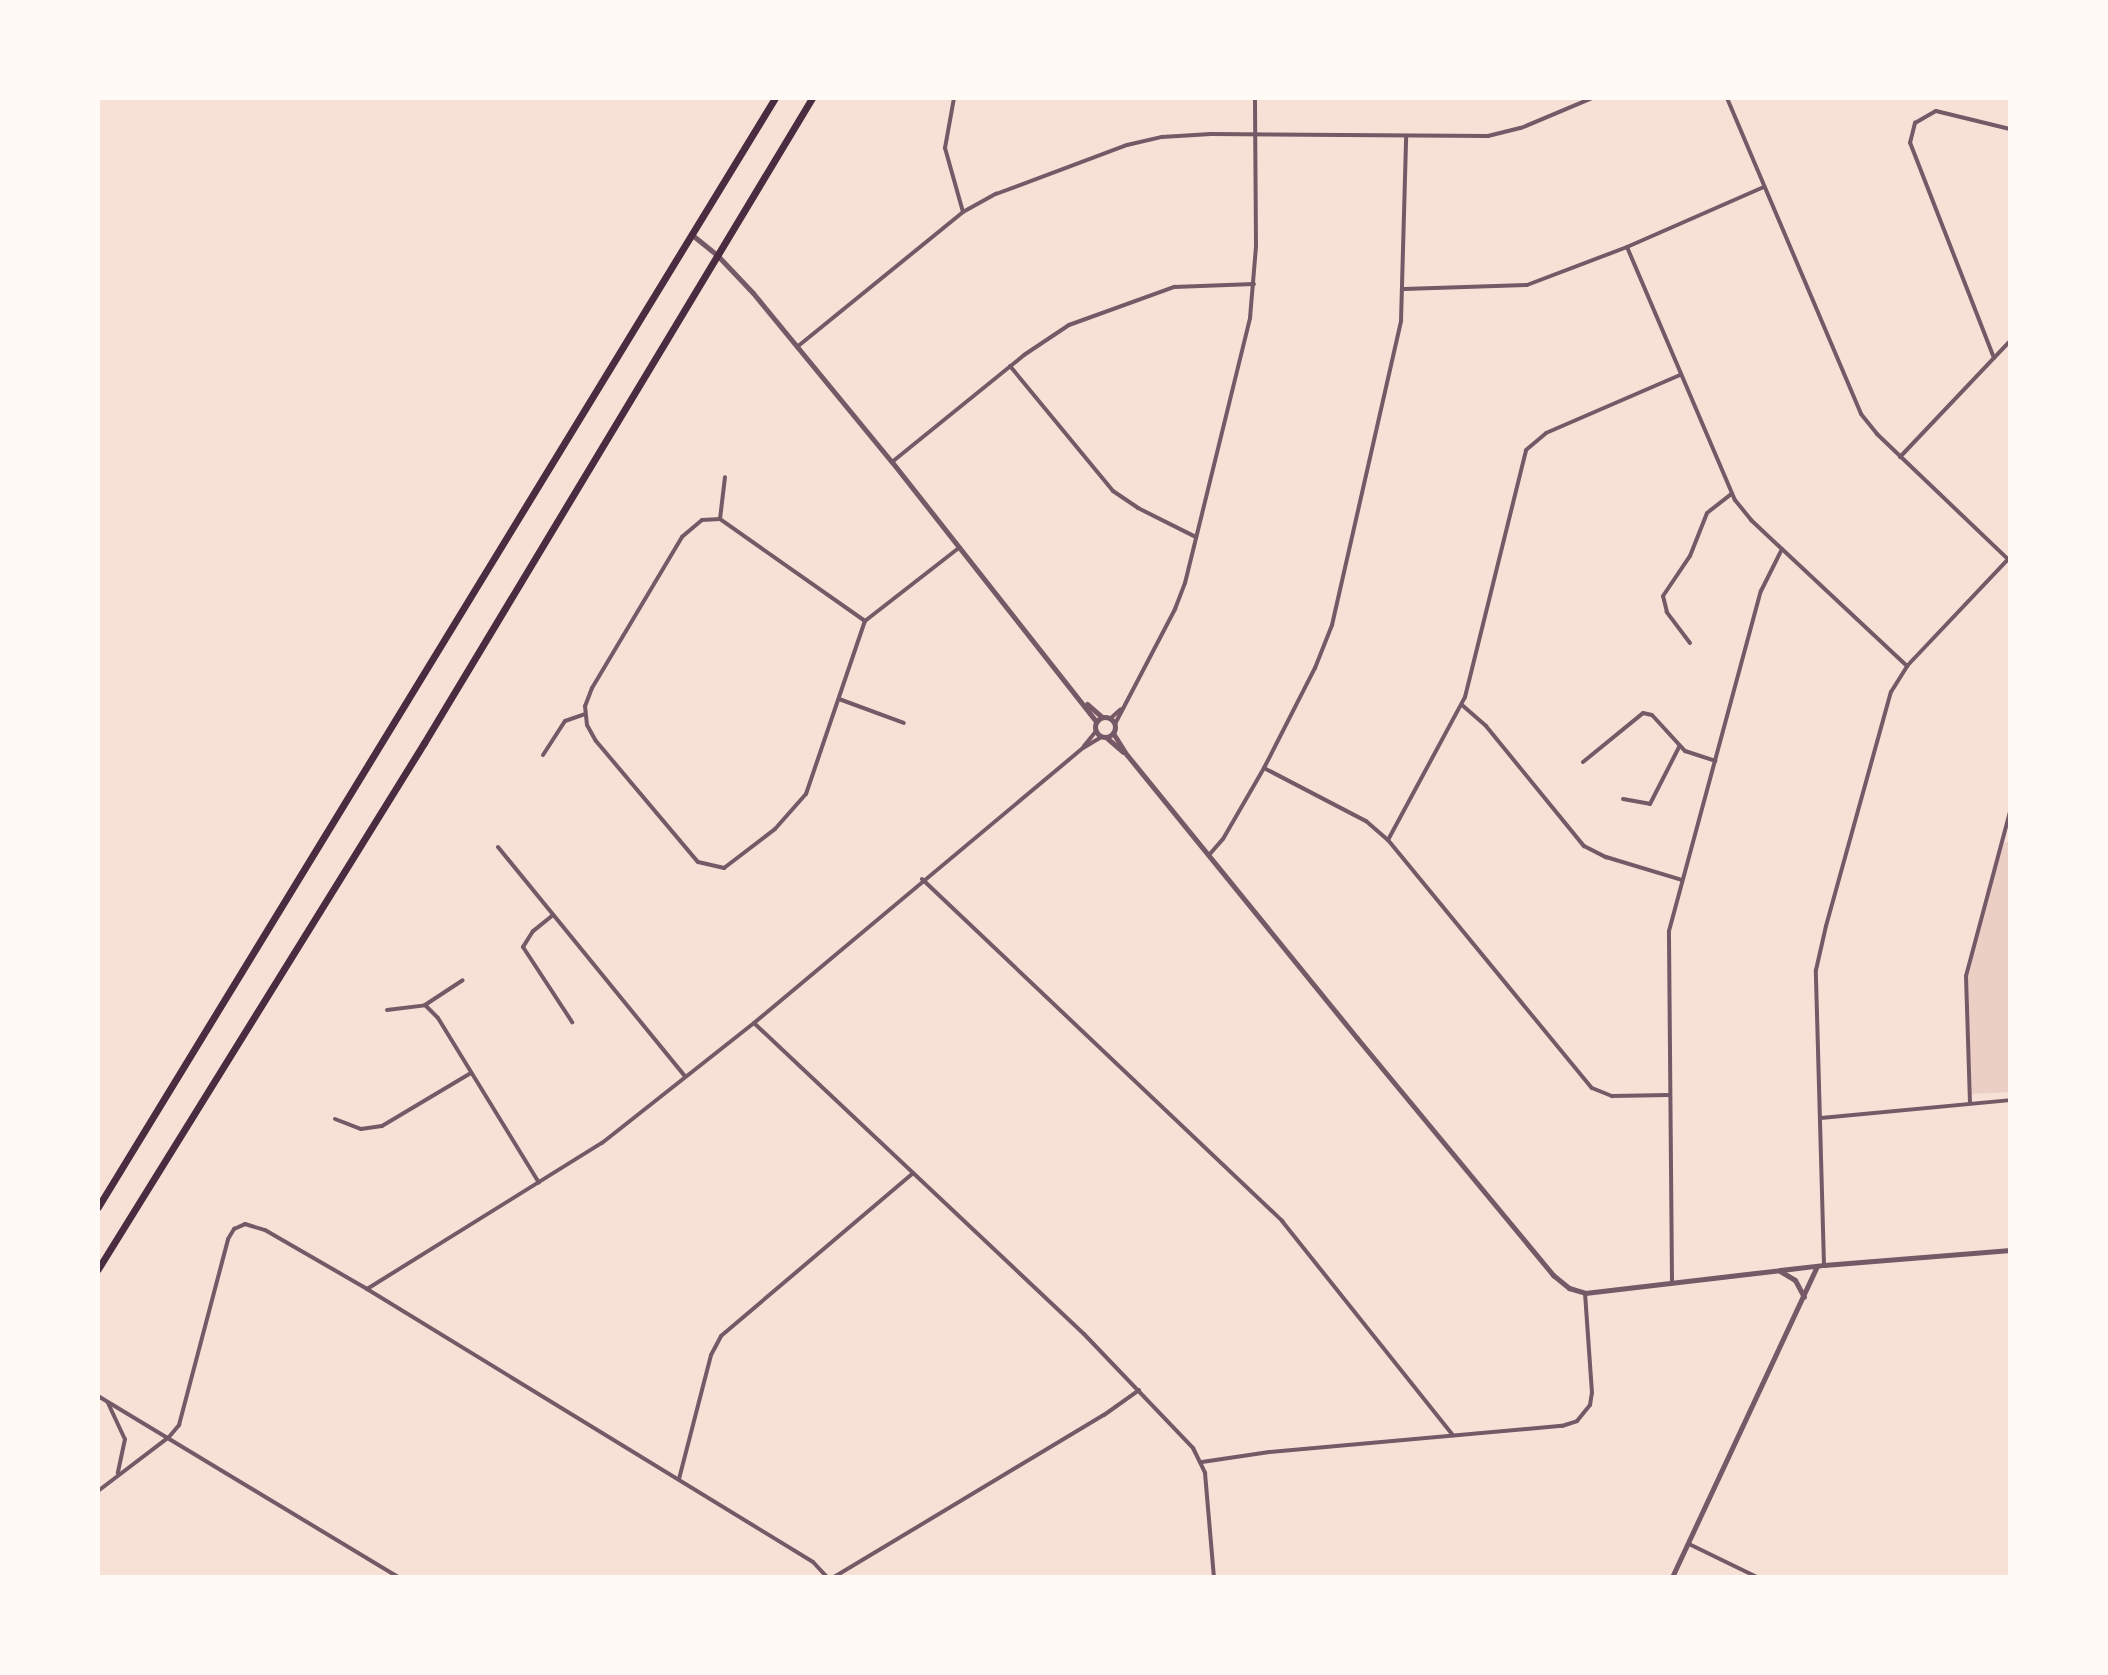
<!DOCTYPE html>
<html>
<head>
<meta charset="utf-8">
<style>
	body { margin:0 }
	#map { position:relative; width:2108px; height:1675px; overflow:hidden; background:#f7e1d7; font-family:"Source Serif 4",serif }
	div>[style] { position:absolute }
	.green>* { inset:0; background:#ebcfc5 }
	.minor>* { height:4px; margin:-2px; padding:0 2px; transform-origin:2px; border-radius:2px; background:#755966 }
	.tertiary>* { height:5px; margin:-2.5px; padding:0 2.5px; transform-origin:2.5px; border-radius:2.5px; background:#755966 }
	.tertiary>.ring { margin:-2.5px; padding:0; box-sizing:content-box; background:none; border:5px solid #755966; border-radius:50% }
	.primary>* { height:7px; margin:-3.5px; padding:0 3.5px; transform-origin:3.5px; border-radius:3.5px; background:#4a2c40 }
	span { translate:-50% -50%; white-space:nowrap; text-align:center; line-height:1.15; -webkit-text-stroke:8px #fffaf5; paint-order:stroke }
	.frame { position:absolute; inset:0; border:100px solid #fffaf5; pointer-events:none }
</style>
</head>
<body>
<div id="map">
	<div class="green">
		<div style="clip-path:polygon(2004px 842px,2010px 842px,2010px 1092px,1972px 1094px,1968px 976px)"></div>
	</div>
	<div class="minor">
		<div style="left:954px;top:98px;width:51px;rotate:100.2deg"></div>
		<div style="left:945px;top:148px;width:66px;rotate:74.3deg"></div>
		<div style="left:1727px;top:98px;width:343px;rotate:67deg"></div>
		<div style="left:1861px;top:414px;width:26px;rotate:51deg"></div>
		<div style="left:1877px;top:434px;width:184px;rotate:43.7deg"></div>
		<div style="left:1627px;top:247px;width:275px;rotate:66.9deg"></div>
		<div style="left:1735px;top:500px;width:26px;rotate:51deg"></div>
		<div style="left:1751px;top:520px;width:214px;rotate:43.1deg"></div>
		<div style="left:1404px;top:289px;width:123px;rotate:-1.9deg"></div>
		<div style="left:1527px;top:285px;width:107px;rotate:-20.8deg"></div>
		<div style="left:1627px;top:247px;width:150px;rotate:-23.7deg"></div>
		<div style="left:797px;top:347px;width:214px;rotate:-39.1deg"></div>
		<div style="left:963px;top:212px;width:38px;rotate:-29deg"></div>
		<div style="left:996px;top:194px;width:140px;rotate:-20.5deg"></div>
		<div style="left:1127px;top:145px;width:36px;rotate:-13deg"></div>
		<div style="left:1162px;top:137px;width:49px;rotate:-3.5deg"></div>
		<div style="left:1211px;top:134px;width:277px;rotate:0.4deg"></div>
		<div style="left:1488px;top:136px;width:34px;rotate:-14deg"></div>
		<div style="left:1521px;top:128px;width:77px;rotate:-22.9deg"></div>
		<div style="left:1994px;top:358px;width:231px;rotate:-111.3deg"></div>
		<div style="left:1910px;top:143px;width:21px;rotate:-76deg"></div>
		<div style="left:1915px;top:123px;width:24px;rotate:-30deg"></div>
		<div style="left:1936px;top:111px;width:76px;rotate:13.7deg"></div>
		<div style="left:1010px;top:366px;width:162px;rotate:50.5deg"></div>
		<div style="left:1113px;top:491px;width:30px;rotate:34deg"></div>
		<div style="left:1138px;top:508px;width:65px;rotate:26.6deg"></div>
		<div style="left:1900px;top:457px;width:160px;rotate:-46.5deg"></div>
		<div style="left:892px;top:462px;width:170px;rotate:-39deg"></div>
		<div style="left:1024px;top:355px;width:54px;rotate:-33.7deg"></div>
		<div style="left:1069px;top:325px;width:112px;rotate:-19.9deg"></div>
		<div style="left:1174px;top:287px;width:80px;rotate:-2.1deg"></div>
		<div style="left:720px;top:519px;width:42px;rotate:-83.2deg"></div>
		<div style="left:865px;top:621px;width:177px;rotate:-144.9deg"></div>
		<div style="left:720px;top:519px;width:18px;rotate:177deg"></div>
		<div style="left:702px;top:520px;width:26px;rotate:140deg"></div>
		<div style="left:682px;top:537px;width:176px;rotate:120.8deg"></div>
		<div style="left:592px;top:688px;width:19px;rotate:111deg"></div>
		<div style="left:585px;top:706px;width:19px;rotate:84deg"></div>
		<div style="left:587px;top:725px;width:18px;rotate:61deg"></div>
		<div style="left:596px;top:741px;width:158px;rotate:49.9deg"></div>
		<div style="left:698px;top:862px;width:27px;rotate:13deg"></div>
		<div style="left:724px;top:868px;width:64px;rotate:-37.4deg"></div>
		<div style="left:775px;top:829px;width:47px;rotate:-48.5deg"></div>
		<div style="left:806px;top:794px;width:183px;rotate:-71.2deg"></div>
		<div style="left:865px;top:621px;width:120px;rotate:-37.9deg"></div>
		<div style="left:1690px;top:643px;width:39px;rotate:-127deg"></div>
		<div style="left:1667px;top:612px;width:16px;rotate:-104deg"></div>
		<div style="left:1663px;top:596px;width:48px;rotate:-56deg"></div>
		<div style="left:1690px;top:556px;width:46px;rotate:-68.4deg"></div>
		<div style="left:1707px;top:513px;width:31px;rotate:-38deg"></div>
		<div style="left:839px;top:699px;width:69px;rotate:20.3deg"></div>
		<div style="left:1462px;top:705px;width:32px;rotate:41deg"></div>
		<div style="left:1486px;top:726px;width:155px;rotate:50.8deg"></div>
		<div style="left:1584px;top:846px;width:25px;rotate:27deg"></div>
		<div style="left:1606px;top:857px;width:79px;rotate:16.8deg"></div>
		<div style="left:1111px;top:718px;width:13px;rotate:-42deg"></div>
		<div style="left:1115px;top:724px;width:130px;rotate:-62.4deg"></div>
		<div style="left:1175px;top:609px;width:28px;rotate:-69deg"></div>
		<div style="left:1185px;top:583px;width:273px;rotate:-76.2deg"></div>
		<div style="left:1250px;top:318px;width:72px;rotate:-85.2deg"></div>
		<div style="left:1256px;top:246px;width:148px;rotate:-90.4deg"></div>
		<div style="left:1084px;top:746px;width:19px;rotate:-51deg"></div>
		<div style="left:543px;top:755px;width:40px;rotate:-57.1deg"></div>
		<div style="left:565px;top:721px;width:21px;rotate:-19deg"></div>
		<div style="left:1583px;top:762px;width:77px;rotate:-39.2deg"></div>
		<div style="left:1643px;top:713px;width:9px;rotate:13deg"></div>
		<div style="left:1652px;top:715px;width:49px;rotate:47.5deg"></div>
		<div style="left:1685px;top:751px;width:32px;rotate:18deg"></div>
		<div style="left:1264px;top:768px;width:115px;rotate:27.5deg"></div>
		<div style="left:1366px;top:821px;width:29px;rotate:41deg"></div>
		<div style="left:1388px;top:840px;width:321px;rotate:50.6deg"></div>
		<div style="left:1592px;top:1088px;width:22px;rotate:22deg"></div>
		<div style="left:1612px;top:1096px;width:57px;rotate:-1deg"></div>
		<div style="left:1623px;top:799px;width:27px;rotate:10deg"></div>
		<div style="left:1650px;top:804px;width:64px;rotate:-63deg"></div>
		<div style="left:1388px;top:840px;width:162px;rotate:-61.7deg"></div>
		<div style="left:1465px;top:697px;width:254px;rotate:-76.1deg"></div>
		<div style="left:1526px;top:450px;width:26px;rotate:-40deg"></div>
		<div style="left:1546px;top:433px;width:146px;rotate:-23.4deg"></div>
		<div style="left:498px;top:847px;width:296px;rotate:50.8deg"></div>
		<div style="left:1209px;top:855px;width:21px;rotate:-49deg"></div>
		<div style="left:1223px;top:839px;width:82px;rotate:-60deg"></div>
		<div style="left:1264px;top:768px;width:112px;rotate:-63deg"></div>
		<div style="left:1315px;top:668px;width:46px;rotate:-68.4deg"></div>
		<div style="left:1332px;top:625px;width:312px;rotate:-77.2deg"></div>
		<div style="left:1401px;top:321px;width:184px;rotate:-88.4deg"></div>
		<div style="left:922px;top:879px;width:497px;rotate:43.5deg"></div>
		<div style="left:1282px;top:1221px;width:274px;rotate:51.4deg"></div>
		<div style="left:553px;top:915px;width:26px;rotate:141deg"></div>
		<div style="left:533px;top:931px;width:19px;rotate:122deg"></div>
		<div style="left:523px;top:947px;width:90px;rotate:56.8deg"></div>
		<div style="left:425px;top:1005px;width:45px;rotate:-33.3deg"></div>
		<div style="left:387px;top:1010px;width:38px;rotate:-7deg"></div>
		<div style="left:425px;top:1005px;width:18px;rotate:45deg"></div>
		<div style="left:438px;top:1018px;width:193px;rotate:58.5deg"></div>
		<div style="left:754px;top:1023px;width:453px;rotate:43.3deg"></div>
		<div style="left:1084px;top:1334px;width:158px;rotate:46.3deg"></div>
		<div style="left:1193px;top:1448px;width:28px;rotate:64deg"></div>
		<div style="left:1205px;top:1473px;width:104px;rotate:85.1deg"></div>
		<div style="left:1970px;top:1103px;width:127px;rotate:-91.8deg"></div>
		<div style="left:1966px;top:976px;width:170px;rotate:-75deg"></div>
		<div style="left:1821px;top:1118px;width:190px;rotate:-5.4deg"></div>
		<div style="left:335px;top:1119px;width:28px;rotate:21deg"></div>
		<div style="left:361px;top:1129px;width:21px;rotate:-8deg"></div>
		<div style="left:382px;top:1126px;width:104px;rotate:-30.8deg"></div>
		<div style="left:1824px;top:1265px;width:295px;rotate:-91.6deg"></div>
		<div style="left:1816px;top:970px;width:45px;rotate:-77.2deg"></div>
		<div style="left:1826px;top:926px;width:243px;rotate:-74.5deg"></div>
		<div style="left:1891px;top:692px;width:31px;rotate:-58deg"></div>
		<div style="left:1907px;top:666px;width:150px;rotate:-46.6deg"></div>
		<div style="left:1672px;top:1281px;width:350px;rotate:-90.5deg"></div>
		<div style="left:1669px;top:931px;width:352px;rotate:-74.9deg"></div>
		<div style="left:1761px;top:591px;width:47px;rotate:-63.4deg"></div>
		<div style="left:367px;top:1289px;width:277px;rotate:-31.9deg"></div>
		<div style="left:602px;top:1143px;width:194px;rotate:-38.3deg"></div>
		<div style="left:754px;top:1023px;width:429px;rotate:-39.9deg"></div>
		<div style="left:1083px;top:748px;width:21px;rotate:-31deg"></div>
		<div style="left:98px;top:1396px;width:350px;rotate:31.1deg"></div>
		<div style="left:108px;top:1403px;width:40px;rotate:65deg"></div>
		<div style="left:125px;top:1439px;width:35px;rotate:102deg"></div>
		<div style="left:1202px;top:1462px;width:68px;rotate:-8.5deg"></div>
		<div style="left:1269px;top:1452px;width:294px;rotate:-5.1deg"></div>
		<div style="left:1562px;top:1426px;width:16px;rotate:-18deg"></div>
		<div style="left:1577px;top:1421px;width:21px;rotate:-51deg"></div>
		<div style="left:1590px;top:1405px;width:12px;rotate:-81deg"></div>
		<div style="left:1592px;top:1393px;width:100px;rotate:-94deg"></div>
		<div style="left:679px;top:1479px;width:128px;rotate:-75.5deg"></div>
		<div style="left:711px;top:1355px;width:21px;rotate:-62deg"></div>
		<div style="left:721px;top:1336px;width:252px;rotate:-40.3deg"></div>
		<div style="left:98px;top:1491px;width:89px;rotate:-37.3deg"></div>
		<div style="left:169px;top:1437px;width:16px;rotate:-50deg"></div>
		<div style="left:179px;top:1425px;width:192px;rotate:-75.2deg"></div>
		<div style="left:228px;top:1239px;width:12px;rotate:-59deg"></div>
		<div style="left:234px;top:1229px;width:12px;rotate:-24deg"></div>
		<div style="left:245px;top:1224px;width:21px;rotate:17deg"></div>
		<div style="left:265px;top:1230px;width:118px;rotate:30deg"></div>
		<div style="left:367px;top:1289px;width:523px;rotate:31.47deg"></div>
		<div style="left:813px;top:1562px;width:21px;rotate:47deg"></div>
		<div style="left:1689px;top:1544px;width:76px;rotate:25.9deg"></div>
		<div style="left:834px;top:1577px;width:315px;rotate:-31deg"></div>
		<div style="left:1104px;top:1415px;width:43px;rotate:-35.5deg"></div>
	</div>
	<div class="tertiary">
		<div style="left:691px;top:234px;width:35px;rotate:39deg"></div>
		<div style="left:718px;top:256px;width:51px;rotate:46.6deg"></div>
		<div style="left:753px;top:293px;width:219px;rotate:50.6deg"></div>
		<div style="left:892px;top:462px;width:330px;rotate:51.8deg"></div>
		<div style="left:1087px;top:704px;width:20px;rotate:41deg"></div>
		<div class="ring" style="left:1095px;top:717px;width:15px;height:15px"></div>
		<div style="left:1113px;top:733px;width:26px;rotate:58deg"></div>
		<div style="left:1127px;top:755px;width:365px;rotate:50.9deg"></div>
		<div style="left:1357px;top:1038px;width:308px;rotate:50.4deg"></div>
		<div style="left:1553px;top:1275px;width:21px;rotate:39deg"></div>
		<div style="left:1569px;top:1288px;width:17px;rotate:17deg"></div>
		<div style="left:1585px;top:1293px;width:241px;rotate:-6.7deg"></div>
		<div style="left:1824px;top:1265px;width:187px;rotate:-4.6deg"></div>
		<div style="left:1107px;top:738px;width:21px;rotate:41deg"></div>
		<div style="left:1780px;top:1271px;width:17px;rotate:31deg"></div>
		<div style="left:1795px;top:1280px;width:19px;rotate:62deg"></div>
		<div style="left:1672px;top:1577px;width:343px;rotate:-65deg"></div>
	</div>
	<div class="primary">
		<div style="left:98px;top:1207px;width:1299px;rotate:-58.6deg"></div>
		<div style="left:98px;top:1269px;width:619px;rotate:-58.21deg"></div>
		<div style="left:424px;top:743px;width:753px;rotate:-58.97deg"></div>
	</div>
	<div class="frame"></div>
</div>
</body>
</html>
